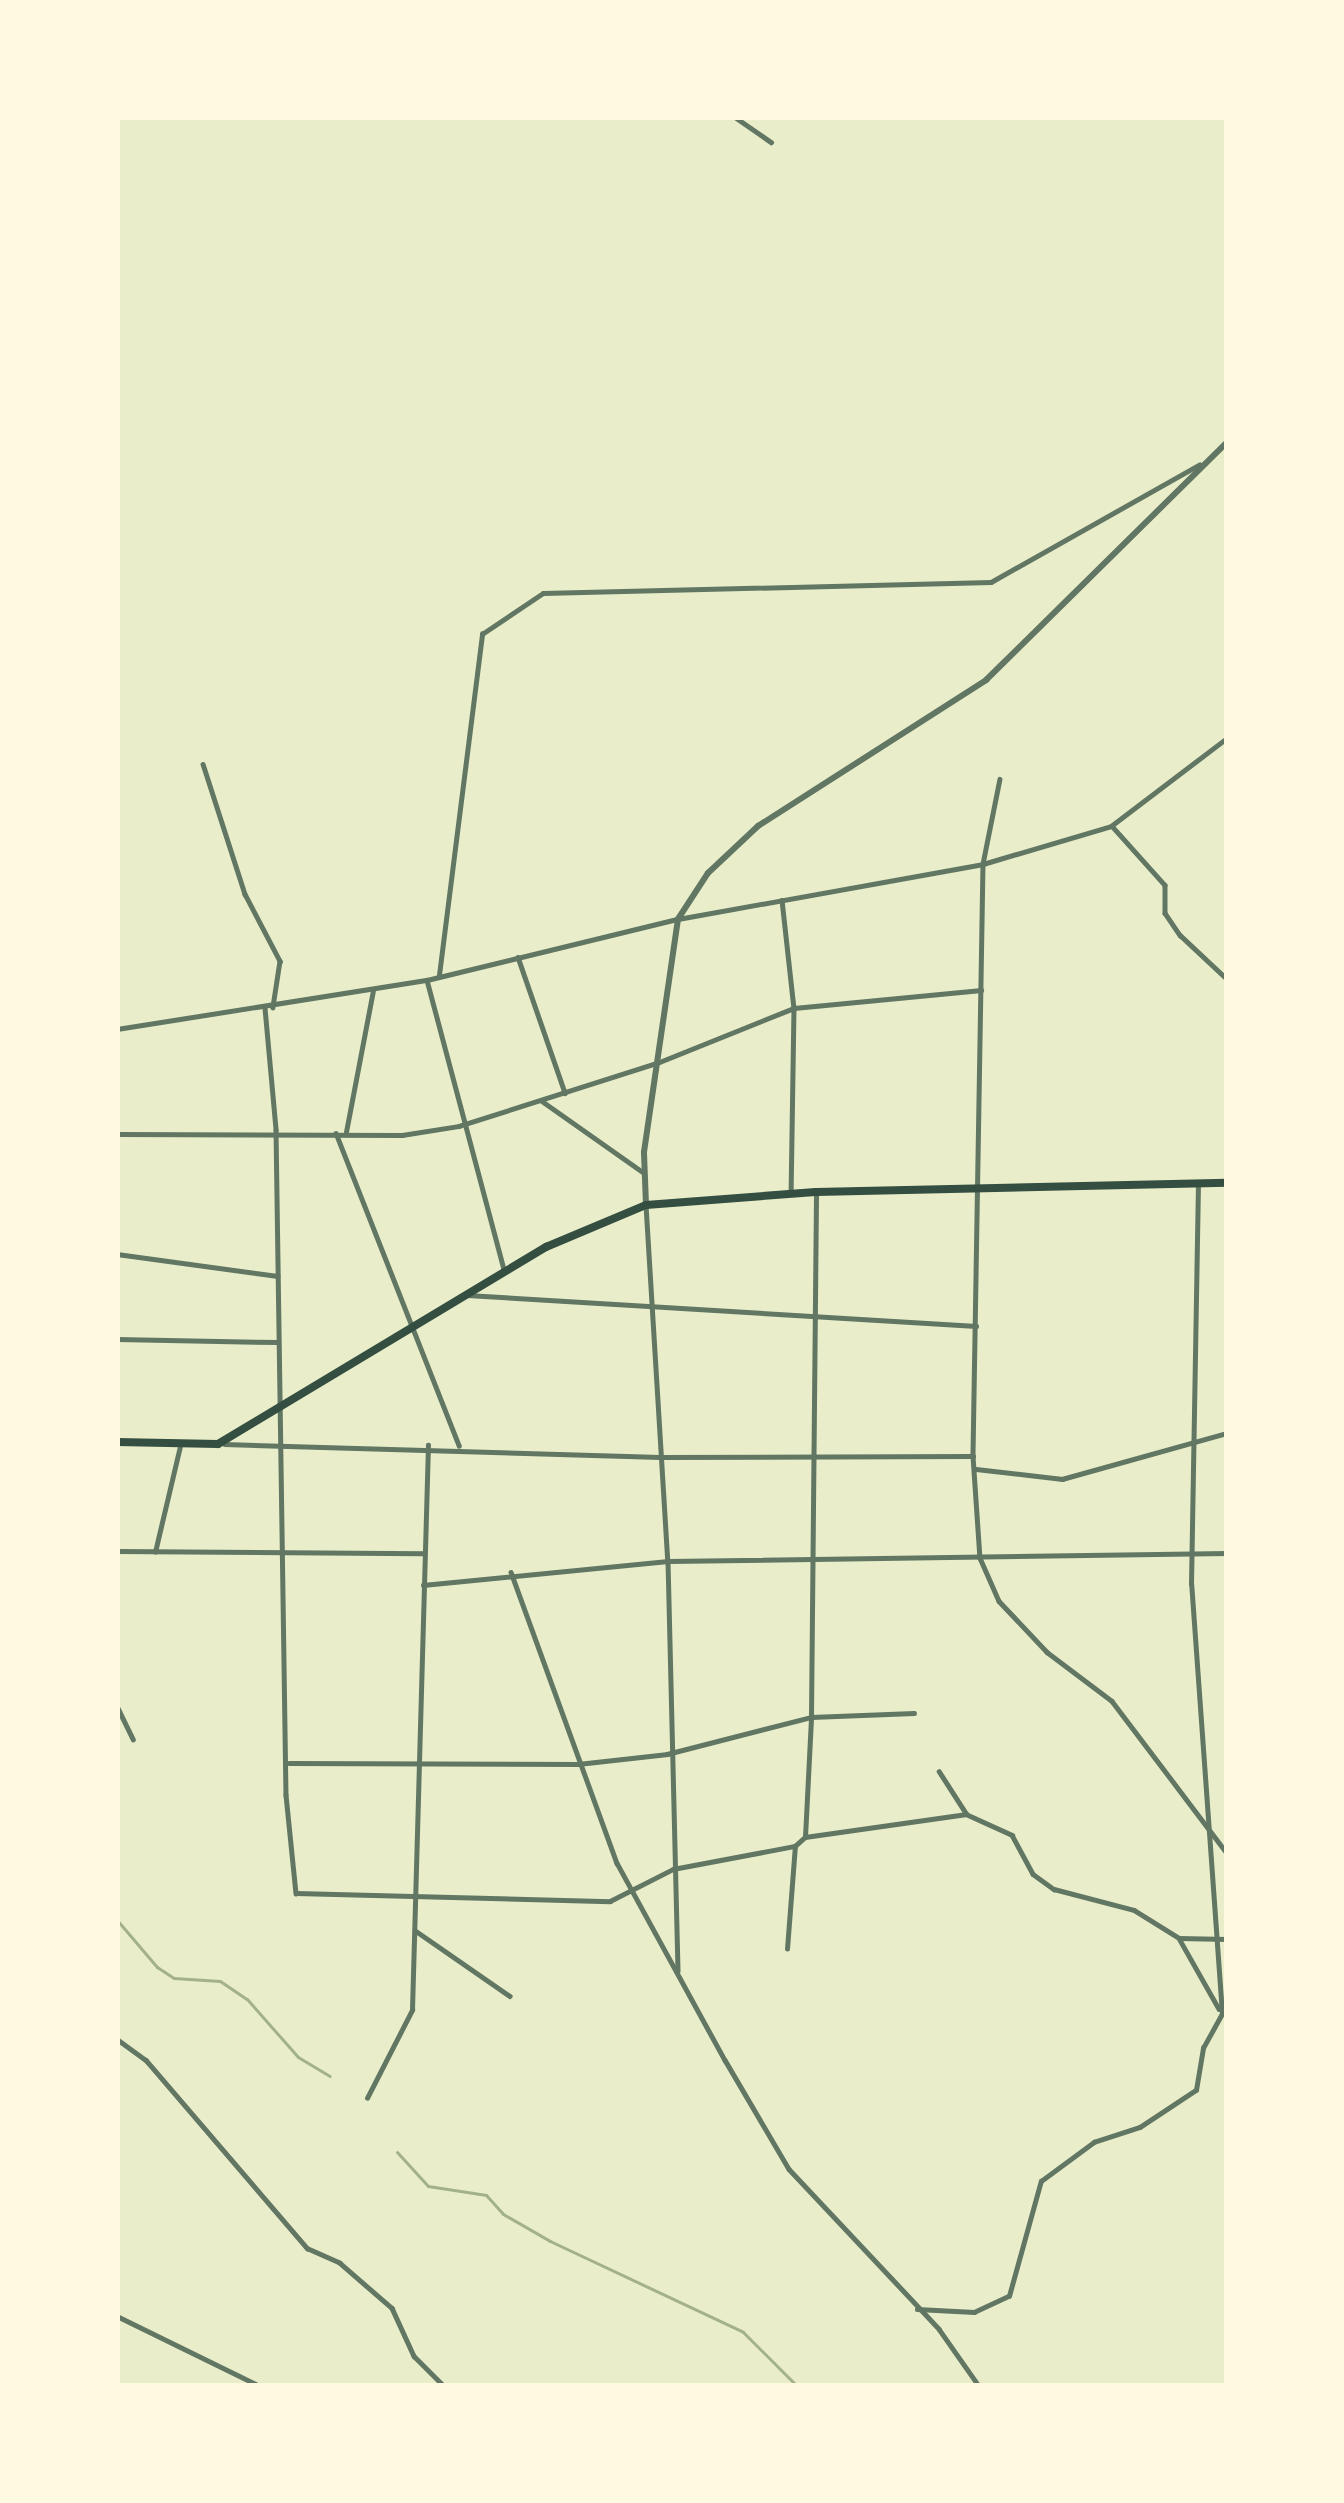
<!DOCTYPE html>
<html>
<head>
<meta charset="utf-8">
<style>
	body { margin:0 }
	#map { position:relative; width:1344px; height:2503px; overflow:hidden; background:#e9edc9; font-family:"Exo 2",sans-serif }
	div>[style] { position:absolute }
	.stream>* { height:3px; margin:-1.5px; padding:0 1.5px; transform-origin:1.5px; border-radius:1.5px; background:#a3b18a }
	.minor>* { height:4.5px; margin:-2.25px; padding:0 2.25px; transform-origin:2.25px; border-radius:2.25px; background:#617663 }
	.tertiary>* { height:6px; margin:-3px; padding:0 3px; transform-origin:3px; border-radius:3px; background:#617663 }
	.primary>* { height:8px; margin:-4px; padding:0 4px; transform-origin:4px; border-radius:4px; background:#344e41 }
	span { translate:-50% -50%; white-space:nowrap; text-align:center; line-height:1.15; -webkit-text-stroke:10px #fefae0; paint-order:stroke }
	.frame { position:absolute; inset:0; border:120px solid #fefae0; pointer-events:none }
</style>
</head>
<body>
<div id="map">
	<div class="stream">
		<div style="left:117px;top:1920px;width:62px;rotate:49.6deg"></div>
		<div style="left:157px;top:1967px;width:20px;rotate:33deg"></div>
		<div style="left:174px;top:1978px;width:46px;rotate:3.7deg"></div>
		<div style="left:220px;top:1981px;width:32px;rotate:34deg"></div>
		<div style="left:247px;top:1999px;width:77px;rotate:48.7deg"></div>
		<div style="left:298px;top:2057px;width:37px;rotate:31deg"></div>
		<div style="left:397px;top:2152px;width:46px;rotate:47.6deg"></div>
		<div style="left:428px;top:2186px;width:59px;rotate:8.8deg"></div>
		<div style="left:486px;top:2195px;width:25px;rotate:48deg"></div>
		<div style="left:503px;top:2214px;width:54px;rotate:29.9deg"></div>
		<div style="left:550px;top:2241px;width:213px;rotate:25.2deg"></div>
		<div style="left:743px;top:2332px;width:76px;rotate:45deg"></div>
	</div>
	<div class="minor">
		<div style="left:735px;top:117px;width:44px;rotate:34.8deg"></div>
		<div style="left:203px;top:764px;width:137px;rotate:72.1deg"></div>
		<div style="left:245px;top:894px;width:76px;rotate:62.4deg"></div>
		<div style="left:280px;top:961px;width:47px;rotate:98.7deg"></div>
		<div style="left:1000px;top:779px;width:87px;rotate:101.3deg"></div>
		<div style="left:983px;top:864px;width:592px;rotate:90.97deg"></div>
		<div style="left:973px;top:1456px;width:102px;rotate:86.1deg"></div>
		<div style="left:980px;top:1558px;width:47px;rotate:66.2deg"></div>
		<div style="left:999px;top:1601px;width:70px;rotate:46.7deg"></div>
		<div style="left:1047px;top:1652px;width:81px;rotate:37deg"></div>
		<div style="left:1112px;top:1701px;width:191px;rotate:52.9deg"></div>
		<div style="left:1112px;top:826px;width:79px;rotate:48.1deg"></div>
		<div style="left:1165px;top:885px;width:28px;rotate:90deg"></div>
		<div style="left:1165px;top:913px;width:27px;rotate:56deg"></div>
		<div style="left:1180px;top:935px;width:64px;rotate:43.1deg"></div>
		<div style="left:782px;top:900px;width:109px;rotate:83.7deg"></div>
		<div style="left:794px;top:1008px;width:185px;rotate:90.9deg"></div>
		<div style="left:518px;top:957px;width:144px;rotate:70.9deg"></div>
		<div style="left:439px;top:975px;width:344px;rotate:-82.8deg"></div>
		<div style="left:482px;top:634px;width:73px;rotate:-33.9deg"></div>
		<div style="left:543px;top:593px;width:448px;rotate:-1.4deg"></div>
		<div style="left:991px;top:582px;width:239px;rotate:-29.4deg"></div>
		<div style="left:427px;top:980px;width:300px;rotate:75.1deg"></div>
		<div style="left:265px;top:1008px;width:122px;rotate:84.8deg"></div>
		<div style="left:276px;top:1130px;width:665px;rotate:89.14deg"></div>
		<div style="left:286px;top:1795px;width:99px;rotate:84.2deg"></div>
		<div style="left:296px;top:1893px;width:314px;rotate:1.5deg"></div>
		<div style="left:610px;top:1901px;width:71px;rotate:-26.9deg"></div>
		<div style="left:673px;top:1869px;width:124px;rotate:-10.7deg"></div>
		<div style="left:117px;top:1029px;width:314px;rotate:-9deg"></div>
		<div style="left:427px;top:980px;width:258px;rotate:-13.7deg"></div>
		<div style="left:678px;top:919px;width:310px;rotate:-10.2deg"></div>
		<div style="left:983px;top:864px;width:134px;rotate:-16.5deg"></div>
		<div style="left:1111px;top:826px;width:146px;rotate:-37.2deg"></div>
		<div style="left:542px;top:1101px;width:125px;rotate:35.2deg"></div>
		<div style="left:346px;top:1132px;width:145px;rotate:-79.2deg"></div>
		<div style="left:336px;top:1133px;width:336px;rotate:68.5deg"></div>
		<div style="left:117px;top:1134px;width:285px;rotate:0.2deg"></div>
		<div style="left:402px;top:1135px;width:58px;rotate:-9deg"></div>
		<div style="left:459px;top:1126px;width:208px;rotate:-17.7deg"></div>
		<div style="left:657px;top:1063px;width:148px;rotate:-21.9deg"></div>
		<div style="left:794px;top:1008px;width:188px;rotate:-5.5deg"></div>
		<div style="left:646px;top:1205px;width:357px;rotate:86.5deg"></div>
		<div style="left:668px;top:1561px;width:410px;rotate:88.6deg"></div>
		<div style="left:117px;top:1254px;width:162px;rotate:7.8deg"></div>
		<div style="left:467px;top:1295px;width:510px;rotate:3.49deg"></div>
		<div style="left:117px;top:1339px;width:161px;rotate:1.1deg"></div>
		<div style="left:224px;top:1444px;width:436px;rotate:1.7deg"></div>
		<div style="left:660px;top:1457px;width:313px;rotate:-0.2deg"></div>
		<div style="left:976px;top:1469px;width:87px;rotate:6.6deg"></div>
		<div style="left:1062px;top:1479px;width:171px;rotate:-15.6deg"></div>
		<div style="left:117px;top:1551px;width:306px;rotate:0.4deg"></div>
		<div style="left:155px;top:1552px;width:109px;rotate:-76.7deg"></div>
		<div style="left:511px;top:1572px;width:310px;rotate:70deg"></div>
		<div style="left:617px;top:1863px;width:225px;rotate:61.3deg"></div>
		<div style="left:725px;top:2060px;width:126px;rotate:59.6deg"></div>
		<div style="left:789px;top:2169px;width:219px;rotate:46.8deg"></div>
		<div style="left:939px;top:2329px;width:70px;rotate:54.9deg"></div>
		<div style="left:423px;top:1585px;width:246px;rotate:-5.6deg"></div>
		<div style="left:668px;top:1561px;width:559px;rotate:-0.82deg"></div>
		<div style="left:117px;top:1706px;width:37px;rotate:64deg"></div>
		<div style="left:289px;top:1763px;width:289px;rotate:0.2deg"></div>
		<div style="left:578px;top:1764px;width:90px;rotate:-6.4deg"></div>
		<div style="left:667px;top:1754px;width:149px;rotate:-14.4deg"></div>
		<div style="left:811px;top:1717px;width:103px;rotate:-2.2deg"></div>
		<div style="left:966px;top:1814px;width:51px;rotate:24.5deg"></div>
		<div style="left:1012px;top:1835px;width:44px;rotate:61.7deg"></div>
		<div style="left:1033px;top:1874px;width:26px;rotate:36deg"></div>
		<div style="left:1054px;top:1889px;width:83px;rotate:14.7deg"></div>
		<div style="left:1134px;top:1910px;width:53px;rotate:31.9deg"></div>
		<div style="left:1179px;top:1938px;width:48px;rotate:1.2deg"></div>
		<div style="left:805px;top:1837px;width:163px;rotate:-8.1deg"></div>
		<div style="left:966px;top:1814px;width:50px;rotate:-122.7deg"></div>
		<div style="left:416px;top:1931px;width:114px;rotate:34.7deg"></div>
		<div style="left:1180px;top:1940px;width:79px;rotate:60.5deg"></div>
		<div style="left:787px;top:1949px;width:103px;rotate:-85.6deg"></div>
		<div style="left:795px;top:1846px;width:13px;rotate:-42deg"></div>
		<div style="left:805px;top:1837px;width:120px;rotate:-87.1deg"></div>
		<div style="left:811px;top:1717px;width:525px;rotate:-89.45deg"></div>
		<div style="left:117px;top:2039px;width:36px;rotate:36deg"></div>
		<div style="left:146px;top:2060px;width:248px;rotate:49.4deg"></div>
		<div style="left:307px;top:2248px;width:36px;rotate:24deg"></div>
		<div style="left:340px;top:2263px;width:69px;rotate:40.9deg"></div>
		<div style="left:392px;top:2308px;width:53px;rotate:65.4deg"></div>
		<div style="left:414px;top:2356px;width:42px;rotate:45deg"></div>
		<div style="left:367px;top:2098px;width:99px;rotate:-62.9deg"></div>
		<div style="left:412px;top:2010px;width:565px;rotate:-88.38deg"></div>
		<div style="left:917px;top:2309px;width:57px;rotate:3deg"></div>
		<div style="left:974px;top:2312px;width:38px;rotate:-25deg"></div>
		<div style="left:1009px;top:2296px;width:119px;rotate:-74.5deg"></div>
		<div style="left:1041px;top:2181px;width:66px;rotate:-36.3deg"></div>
		<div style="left:1094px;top:2142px;width:48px;rotate:-18.1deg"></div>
		<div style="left:1140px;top:2127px;width:67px;rotate:-33.5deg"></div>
		<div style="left:1196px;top:2090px;width:43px;rotate:-80.5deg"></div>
		<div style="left:1203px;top:2048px;width:39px;rotate:-61deg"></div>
		<div style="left:1222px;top:2014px;width:431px;rotate:-94.1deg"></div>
		<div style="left:1191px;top:1584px;width:397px;rotate:-89deg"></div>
		<div style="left:117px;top:2316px;width:159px;rotate:26.1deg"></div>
	</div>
	<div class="tertiary">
		<div style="left:646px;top:1205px;width:53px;rotate:-92.2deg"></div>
		<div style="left:644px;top:1152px;width:235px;rotate:-81.7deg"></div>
		<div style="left:678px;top:919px;width:55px;rotate:-56.9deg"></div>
		<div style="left:708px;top:873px;width:69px;rotate:-43.2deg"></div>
		<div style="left:758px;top:826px;width:271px;rotate:-32.6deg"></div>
		<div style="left:986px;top:680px;width:339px;rotate:-44.6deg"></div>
	</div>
	<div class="primary">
		<div style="left:117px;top:1442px;width:101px;rotate:1.1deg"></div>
		<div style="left:218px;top:1444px;width:383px;rotate:-31deg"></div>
		<div style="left:546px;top:1247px;width:108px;rotate:-22.8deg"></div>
		<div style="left:646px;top:1205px;width:170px;rotate:-4.4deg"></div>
		<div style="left:816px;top:1192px;width:411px;rotate:-1.3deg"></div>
	</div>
	<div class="frame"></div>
</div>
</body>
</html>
